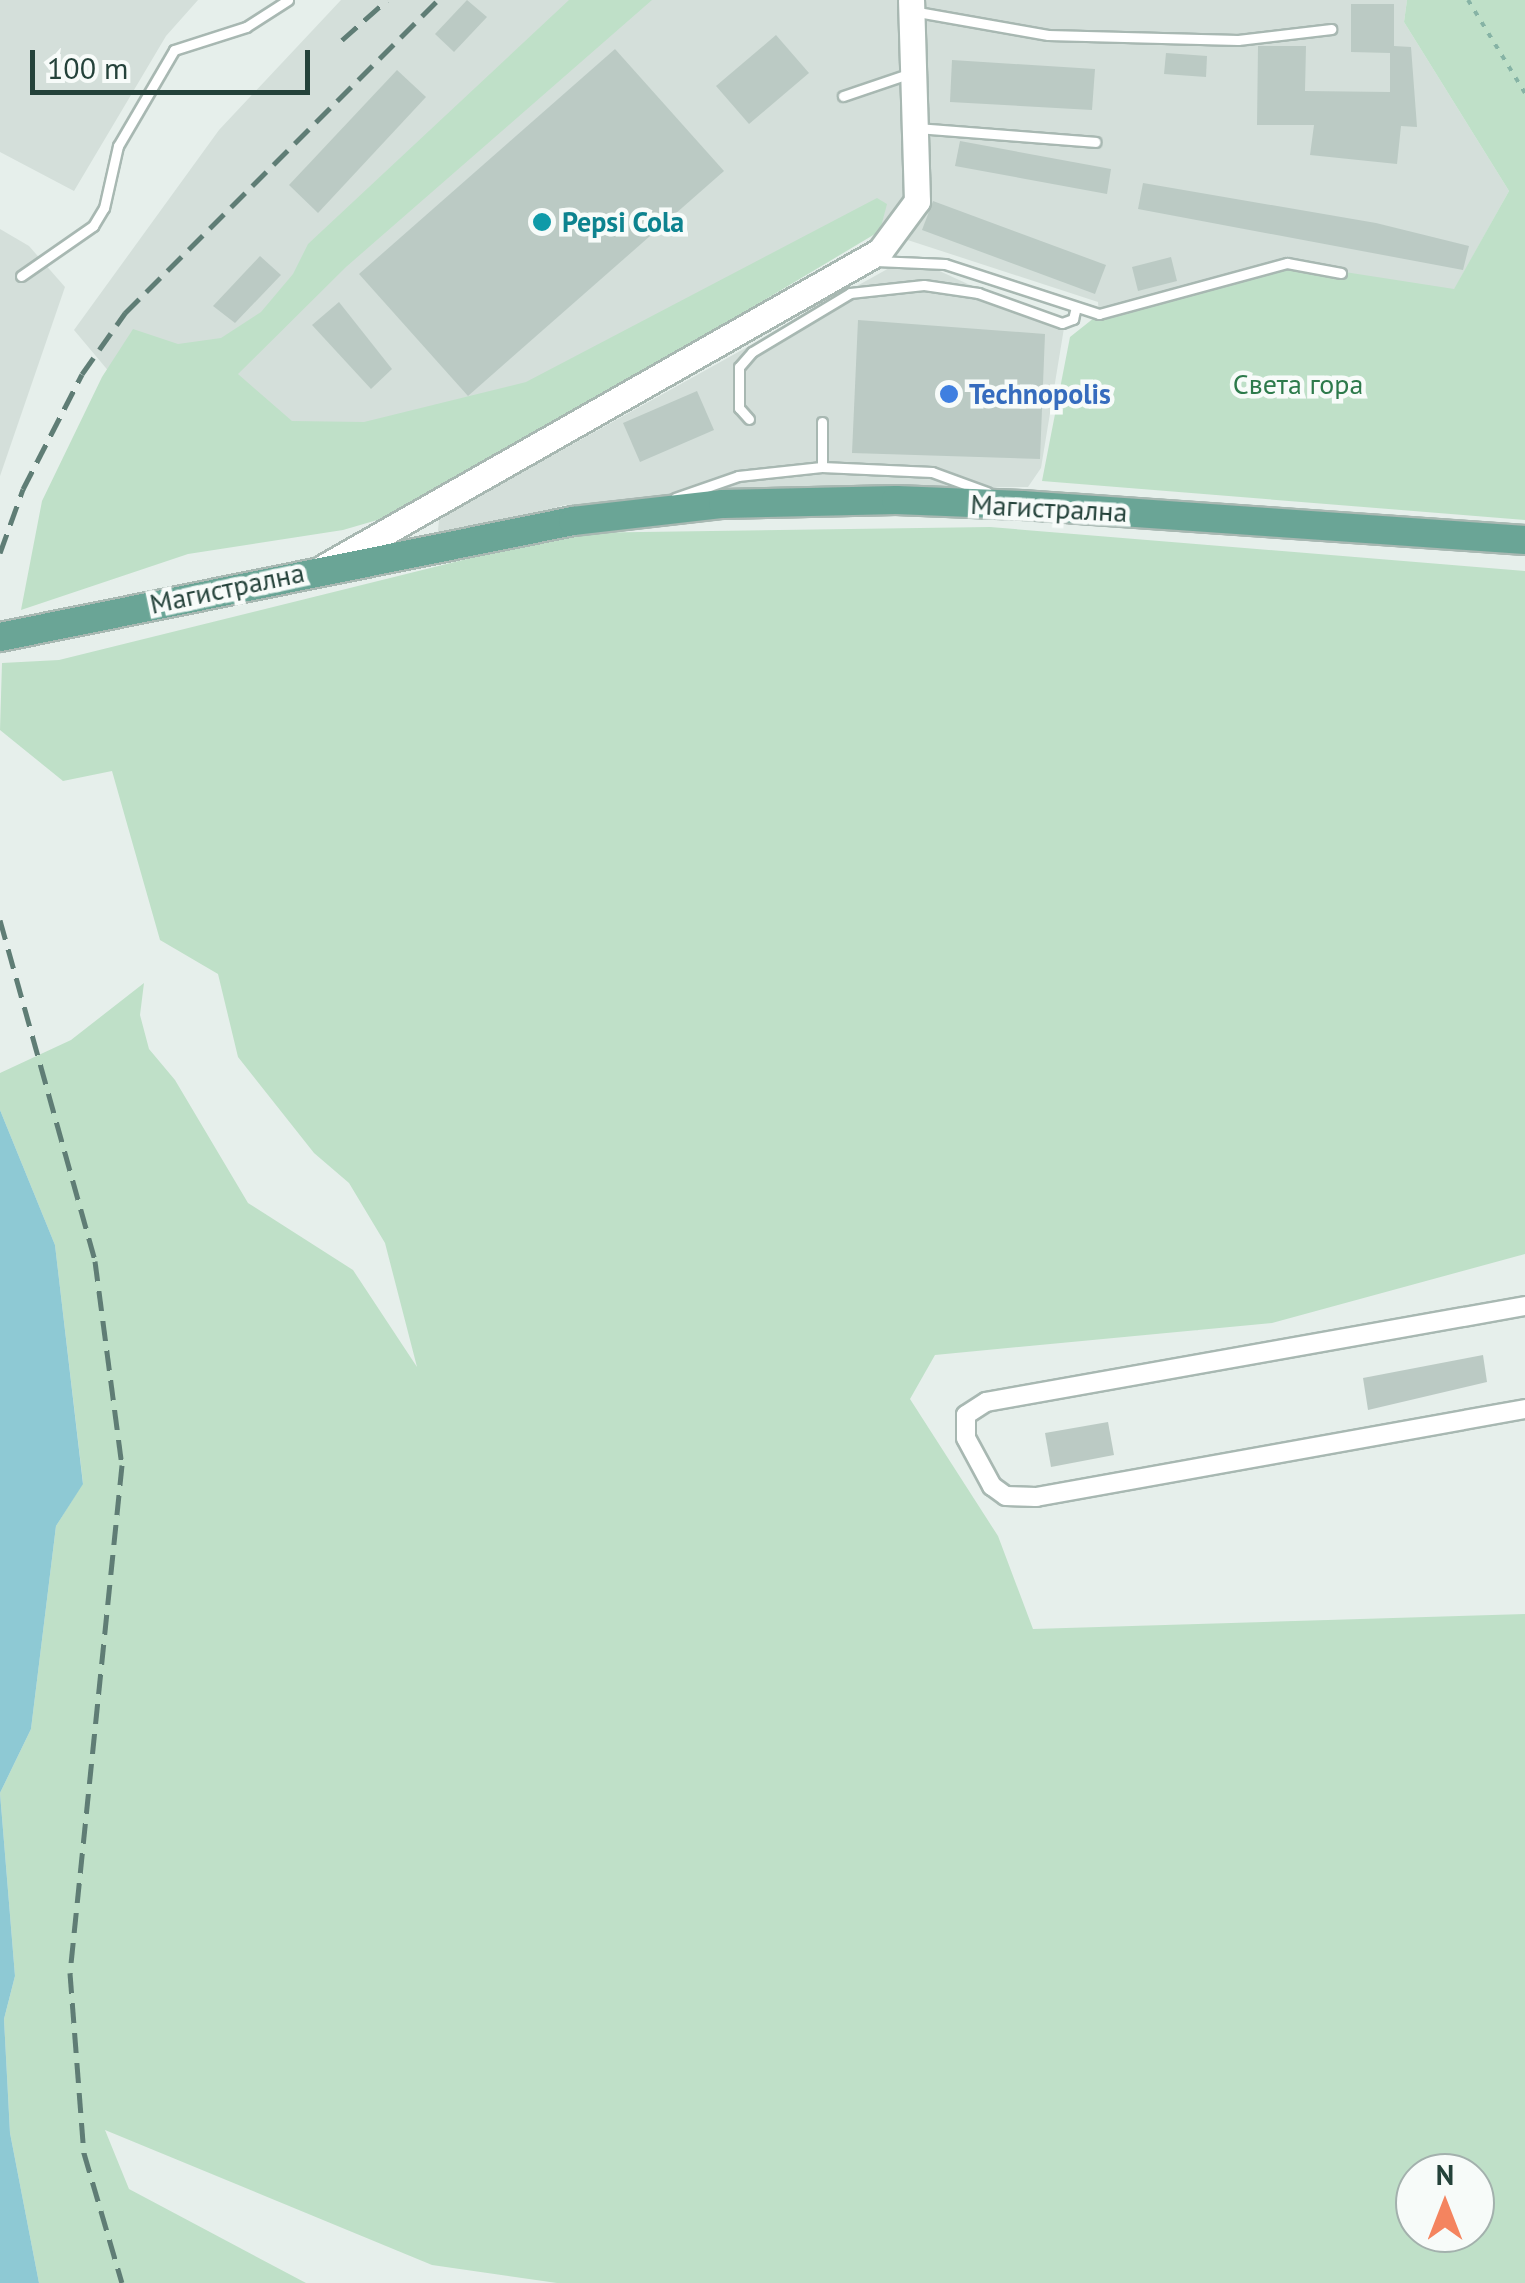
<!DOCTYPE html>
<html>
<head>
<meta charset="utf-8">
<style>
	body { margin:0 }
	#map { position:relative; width:1525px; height:2283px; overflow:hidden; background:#e6efeb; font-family:"PT Sans",sans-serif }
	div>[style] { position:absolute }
	.built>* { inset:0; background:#d4dfda }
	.green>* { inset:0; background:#bfe0c8 }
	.water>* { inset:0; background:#8ec9d4 }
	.building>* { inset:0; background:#bbcac4 }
	.path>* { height:4px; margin-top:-2px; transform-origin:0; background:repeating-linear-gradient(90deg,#86b3a5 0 5px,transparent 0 13px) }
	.roads { filter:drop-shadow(2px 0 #a8b8b2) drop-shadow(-2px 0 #a8b8b2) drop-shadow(0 2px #a8b8b2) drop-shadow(0 -2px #a8b8b2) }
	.lane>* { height:9px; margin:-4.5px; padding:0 4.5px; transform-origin:4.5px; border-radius:4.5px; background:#fff }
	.street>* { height:18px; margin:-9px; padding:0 9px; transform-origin:9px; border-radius:9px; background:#fff }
	.secondary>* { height:25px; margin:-12.5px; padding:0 12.5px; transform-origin:12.5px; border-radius:12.5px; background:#fff }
	.primary>* { height:28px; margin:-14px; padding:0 14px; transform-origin:14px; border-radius:14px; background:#6aa596 }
	.rail>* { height:5px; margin-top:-2.5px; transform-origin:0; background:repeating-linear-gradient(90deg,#5f7d75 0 20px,transparent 0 30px) }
	.dots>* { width:28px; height:28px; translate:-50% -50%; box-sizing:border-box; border:5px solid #f7fbf9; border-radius:50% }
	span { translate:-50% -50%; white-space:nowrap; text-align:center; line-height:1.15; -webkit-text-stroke:9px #f7fbf9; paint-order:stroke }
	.culture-label { font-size:28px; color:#0d838f; font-weight:700 }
	.left { translate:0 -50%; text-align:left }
	.park-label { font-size:28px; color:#2d7a4b }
	.shop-label { font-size:28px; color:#366cbe; font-weight:700 }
	.street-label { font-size:28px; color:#24423a }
	.north { position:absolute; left:1395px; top:2153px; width:100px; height:100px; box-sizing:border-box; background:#f7fbf9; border:2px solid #a3b1ad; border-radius:50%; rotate:0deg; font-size:28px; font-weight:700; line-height:40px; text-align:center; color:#24423a }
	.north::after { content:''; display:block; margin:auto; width:35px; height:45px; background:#f4845f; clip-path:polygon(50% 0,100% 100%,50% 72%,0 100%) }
	.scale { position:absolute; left:30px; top:50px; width:280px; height:45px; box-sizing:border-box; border:5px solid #24423a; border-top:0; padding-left:12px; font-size:30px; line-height:35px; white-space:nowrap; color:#24423a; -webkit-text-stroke:8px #f7fbf9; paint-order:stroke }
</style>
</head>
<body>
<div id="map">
	<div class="built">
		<div style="clip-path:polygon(0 0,198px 0,166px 36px,74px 191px,0 152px)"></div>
		<div style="clip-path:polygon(341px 0,1407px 0,1404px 22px,1509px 191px,1454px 290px,1341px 273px,1099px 314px,1098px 302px,880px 231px,886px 205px,324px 483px,158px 430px,74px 330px,219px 130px)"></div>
		<div style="clip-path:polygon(0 229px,29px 246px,65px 287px,0 476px)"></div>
		<div style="clip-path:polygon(909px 257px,1064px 328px,1041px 468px,1028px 487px,807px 489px,565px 505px,437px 541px,439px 520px,472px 500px)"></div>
	</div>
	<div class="green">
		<div style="clip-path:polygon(569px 0,652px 0,346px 267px,238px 374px,292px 421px,364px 422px,526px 382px,877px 198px,887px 204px,880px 231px,415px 509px,343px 530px,188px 554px,21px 610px,42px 501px,102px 377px,133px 329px,178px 344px,221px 338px,261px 312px,293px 274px,308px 244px)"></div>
		<div style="clip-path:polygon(1407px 0,1525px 0,1525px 520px,1042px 481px,1070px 337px,1099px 314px,1287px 263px,1454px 289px,1509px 191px,1404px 22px)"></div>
		<div style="clip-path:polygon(evenodd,990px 527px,1525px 571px,1525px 1254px,1272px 1323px,935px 1355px,910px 1399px,998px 1536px,1033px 1629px,1525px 1614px,1525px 2283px,557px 2283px,432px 2265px,105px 2130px,129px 2189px,306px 2283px,39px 2283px,10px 2133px,4px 2019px,15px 1976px,0 1793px,31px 1729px,56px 1526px,83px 1483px,55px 1245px,0 1110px,0 1073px,71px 1040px,144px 983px,140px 1015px,149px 1049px,175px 1080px,248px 1203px,353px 1270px,417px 1367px,385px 1243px,349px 1183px,314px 1153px,238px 1057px,218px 974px,160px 940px,112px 771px,63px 781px,0 730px,2px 663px,59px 660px,572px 533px,990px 527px,1415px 2173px,1475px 2173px,1475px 2233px,1415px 2233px,1415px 2173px)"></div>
	</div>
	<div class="water">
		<div style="clip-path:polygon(0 1110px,55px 1245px,83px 1484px,56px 1526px,31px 1729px,0 1793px,15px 1976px,4px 2019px,10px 2133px,39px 2283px,0 2283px)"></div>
	</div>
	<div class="building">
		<div style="clip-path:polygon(467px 0,487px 17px,454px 52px,435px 34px)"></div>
		<div style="clip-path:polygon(1351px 4px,1394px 4px,1394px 46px,1411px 47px,1417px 127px,1401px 126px,1397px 164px,1310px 155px,1314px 125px,1257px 125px,1258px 46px,1306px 46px,1305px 91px,1390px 92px,1390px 53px,1351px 52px)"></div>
		<div style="clip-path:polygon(776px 35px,809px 73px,749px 124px,716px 86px)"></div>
		<div style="clip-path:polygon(615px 49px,724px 171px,468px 396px,359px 274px)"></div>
		<div style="clip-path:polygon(1166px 53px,1207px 56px,1206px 77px,1164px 74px)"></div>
		<div style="clip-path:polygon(952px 60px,1095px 69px,1092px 110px,950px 102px)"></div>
		<div style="clip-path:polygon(397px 70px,426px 97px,318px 213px,289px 185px)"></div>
		<div style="clip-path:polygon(960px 141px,1111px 169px,1107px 194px,955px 166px)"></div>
		<div style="clip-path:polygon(1143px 183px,1376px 223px,1469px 246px,1463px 270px,1138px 209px)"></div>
		<div style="clip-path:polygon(933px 201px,1106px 265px,1095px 294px,922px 230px)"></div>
		<div style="clip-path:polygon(260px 256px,281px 275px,235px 323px,213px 306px)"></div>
		<div style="clip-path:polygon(1171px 257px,1177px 281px,1138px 291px,1132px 267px)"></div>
		<div style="clip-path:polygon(339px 302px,392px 369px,371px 389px,312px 325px)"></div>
		<div style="clip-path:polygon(858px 320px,1045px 334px,1040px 459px,852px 453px)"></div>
		<div style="clip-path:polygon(697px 391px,714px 430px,640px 462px,623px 423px)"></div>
		<div style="clip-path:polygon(1483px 1355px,1487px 1382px,1368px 1410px,1363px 1378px)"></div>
		<div style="clip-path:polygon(1108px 1422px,1114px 1455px,1051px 1467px,1045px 1433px)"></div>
	</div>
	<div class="path">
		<div style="left:1468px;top:0;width:109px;rotate:58.5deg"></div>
	</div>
	<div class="roads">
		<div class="lane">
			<div style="left:912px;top:11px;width:138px;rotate:10deg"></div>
			<div style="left:1048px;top:35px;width:190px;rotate:1.5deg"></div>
			<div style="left:1238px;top:40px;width:94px;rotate:-6.7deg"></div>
			<div style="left:843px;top:96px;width:72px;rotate:-18.7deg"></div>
			<div style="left:918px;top:128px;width:178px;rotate:4.5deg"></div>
			<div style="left:876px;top:261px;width:69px;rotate:2.5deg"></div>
			<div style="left:945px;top:264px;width:162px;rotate:18deg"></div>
			<div style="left:1099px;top:314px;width:195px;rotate:-15.2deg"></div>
			<div style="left:1287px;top:263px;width:55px;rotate:10.5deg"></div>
			<div style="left:21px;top:276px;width:88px;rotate:-34.8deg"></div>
			<div style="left:93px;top:226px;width:21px;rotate:-59deg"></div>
			<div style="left:104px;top:208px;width:64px;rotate:-77.3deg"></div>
			<div style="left:118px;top:146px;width:111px;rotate:-59.7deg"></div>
			<div style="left:174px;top:50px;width:76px;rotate:-17.7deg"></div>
			<div style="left:246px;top:27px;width:50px;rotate:-32.7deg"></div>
			<div style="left:749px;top:419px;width:15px;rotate:-132deg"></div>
			<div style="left:739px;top:408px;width:41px;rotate:-90deg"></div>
			<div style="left:739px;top:367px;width:20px;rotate:-49deg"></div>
			<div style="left:752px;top:352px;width:114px;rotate:-31deg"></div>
			<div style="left:850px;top:293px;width:74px;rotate:-6.2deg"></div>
			<div style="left:924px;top:285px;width:55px;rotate:8.4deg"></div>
			<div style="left:978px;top:293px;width:89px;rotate:19.7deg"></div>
			<div style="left:1062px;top:323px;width:12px;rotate:-20deg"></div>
			<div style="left:1073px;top:319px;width:12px;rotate:-76deg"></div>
			<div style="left:822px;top:467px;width:45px;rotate:-90deg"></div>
			<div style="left:675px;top:498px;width:67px;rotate:-19.2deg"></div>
			<div style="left:738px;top:476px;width:84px;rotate:-6.1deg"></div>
			<div style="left:822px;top:467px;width:110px;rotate:2.6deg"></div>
			<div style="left:932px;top:472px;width:59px;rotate:20deg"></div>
		</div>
		<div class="street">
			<div style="left:1525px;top:1306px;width:547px;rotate:169.9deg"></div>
			<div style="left:986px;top:1402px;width:24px;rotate:147deg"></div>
			<div style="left:966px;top:1415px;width:23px;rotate:90deg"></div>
			<div style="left:966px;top:1438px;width:55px;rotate:61.6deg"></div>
			<div style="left:992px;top:1486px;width:17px;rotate:36deg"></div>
			<div style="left:1006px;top:1496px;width:30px;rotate:2deg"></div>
			<div style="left:1036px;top:1497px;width:497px;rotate:-10.2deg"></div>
		</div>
		<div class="secondary">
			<div style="left:324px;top:567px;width:640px;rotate:-29.61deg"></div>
			<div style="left:880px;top:251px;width:62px;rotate:-53.5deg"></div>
			<div style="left:917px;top:201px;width:201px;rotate:-91.7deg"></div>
		</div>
		<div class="primary">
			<div style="left:0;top:637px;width:585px;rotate:-11.44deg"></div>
			<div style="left:573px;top:521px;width:151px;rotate:-6.5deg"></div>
			<div style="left:723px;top:504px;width:173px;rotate:-1.3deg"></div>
			<div style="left:896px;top:500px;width:126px;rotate:2.3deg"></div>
			<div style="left:1022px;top:505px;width:504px;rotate:3.98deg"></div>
		</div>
	</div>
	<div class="rail">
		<div style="left:342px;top:40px;width:60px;rotate:-41.6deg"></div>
		<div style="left:0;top:553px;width:68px;rotate:-70.2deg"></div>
		<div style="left:23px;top:489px;width:129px;rotate:-62.8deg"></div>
		<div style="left:82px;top:374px;width:75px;rotate:-54.8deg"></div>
		<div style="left:125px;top:313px;width:443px;rotate:-45deg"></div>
		<div style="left:0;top:920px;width:354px;rotate:74.4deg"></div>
		<div style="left:95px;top:1261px;width:206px;rotate:82.5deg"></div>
		<div style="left:122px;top:1465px;width:511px;rotate:95.84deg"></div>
		<div style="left:70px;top:1973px;width:181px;rotate:85.6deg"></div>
		<div style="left:84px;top:2153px;width:135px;rotate:73.7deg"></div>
	</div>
	<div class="dots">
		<div style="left:542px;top:222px;background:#0f9aa8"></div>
		<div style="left:949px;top:394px;background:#3f7fe0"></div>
	</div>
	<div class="culture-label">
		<span class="left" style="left:562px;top:222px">Pepsi Cola</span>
	</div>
	<div class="park-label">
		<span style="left:1298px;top:384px">Света гора</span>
	</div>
	<div class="shop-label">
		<span class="left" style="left:969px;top:394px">Technopolis</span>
	</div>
	<div class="street-label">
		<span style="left:1049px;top:508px;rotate:3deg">Магистрална</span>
		<span style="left:227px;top:588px;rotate:-12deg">Магистрална</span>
	</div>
	<div class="north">N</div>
	<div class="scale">100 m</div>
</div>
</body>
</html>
